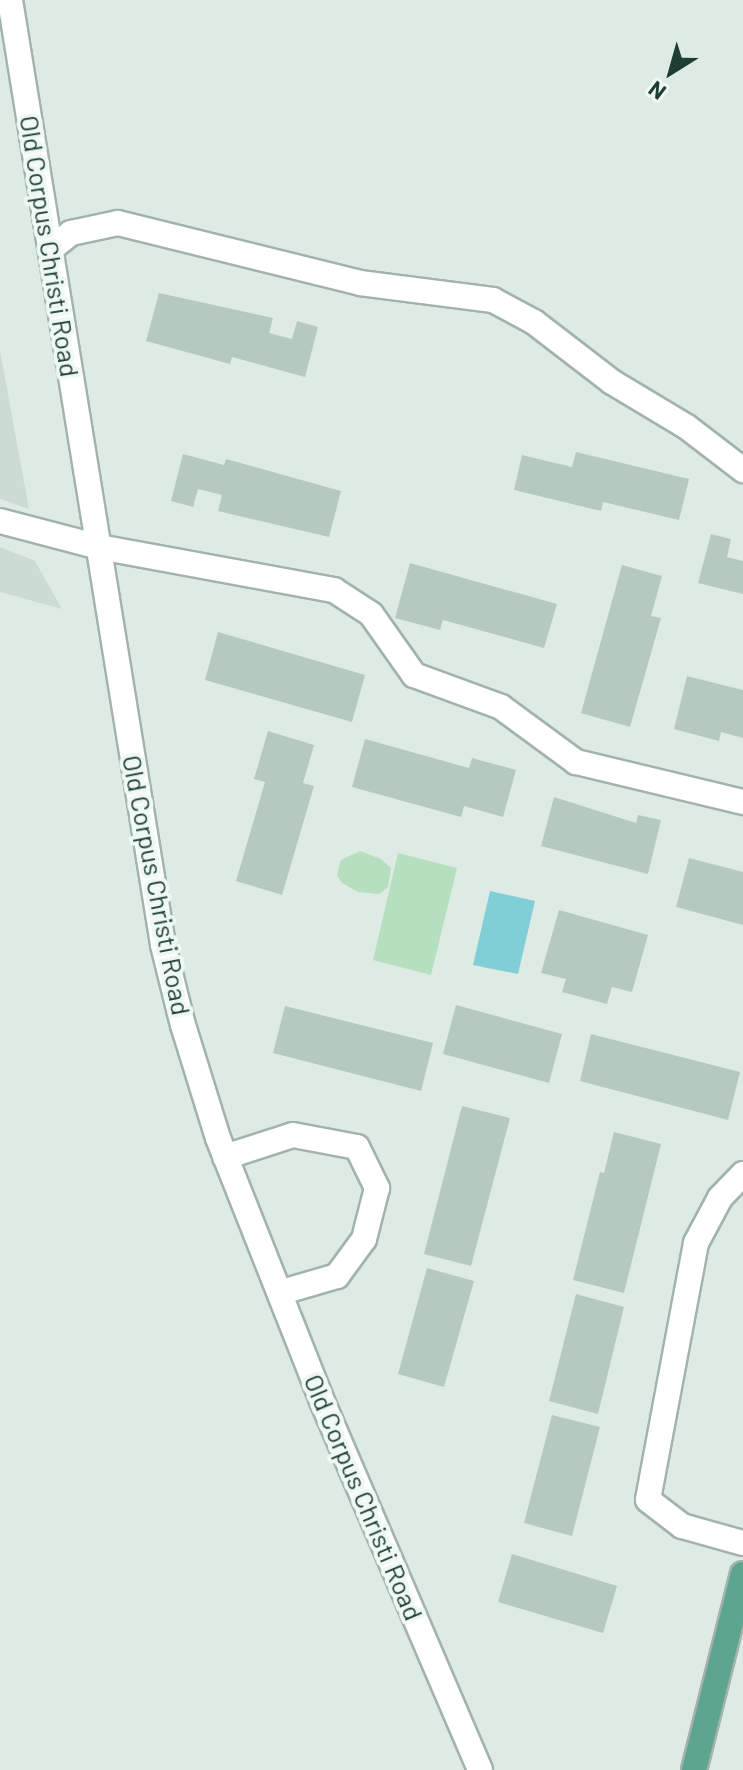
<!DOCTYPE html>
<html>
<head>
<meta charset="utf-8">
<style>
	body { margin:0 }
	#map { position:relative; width:743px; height:1770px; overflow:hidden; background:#deebe5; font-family:Barlow,sans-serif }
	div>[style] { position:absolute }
	.built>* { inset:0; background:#ccdbd4 }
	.green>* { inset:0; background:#b5dfbe }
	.water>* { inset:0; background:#80ced6 }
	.building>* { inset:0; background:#b6c9c0 }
	.roads { filter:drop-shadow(2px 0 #a1b3ac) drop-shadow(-2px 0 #a1b3ac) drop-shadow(0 2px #a1b3ac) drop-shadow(0 -2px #a1b3ac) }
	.minor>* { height:24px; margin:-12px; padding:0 12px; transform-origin:12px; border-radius:12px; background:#fff }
	.major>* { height:24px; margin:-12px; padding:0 12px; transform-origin:12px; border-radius:12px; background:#5ea58f }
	span { translate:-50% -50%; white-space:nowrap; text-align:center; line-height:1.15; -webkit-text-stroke:8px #eff8f3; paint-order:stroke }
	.street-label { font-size:26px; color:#1e3d33 }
	.north { position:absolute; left:631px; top:32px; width:80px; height:80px; -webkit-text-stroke:6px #eff8f3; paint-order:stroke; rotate:217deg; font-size:22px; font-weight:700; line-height:32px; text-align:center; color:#1e3d33 }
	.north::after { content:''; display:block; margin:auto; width:28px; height:36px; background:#1e3d33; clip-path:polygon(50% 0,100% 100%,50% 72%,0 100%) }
</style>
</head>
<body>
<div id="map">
	<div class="built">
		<div style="clip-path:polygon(0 351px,29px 509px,0 499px)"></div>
		<div style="clip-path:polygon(0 547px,35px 561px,62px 609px,0 592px)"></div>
	</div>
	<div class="green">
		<div style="clip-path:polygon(360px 851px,381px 859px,391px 868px,388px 887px,379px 894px,358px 892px,342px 883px,337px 875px,341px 860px)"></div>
		<div style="clip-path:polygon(398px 853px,457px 868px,431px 975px,373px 960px)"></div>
	</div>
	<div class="water">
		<div style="clip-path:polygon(490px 891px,535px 901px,518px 974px,473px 965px)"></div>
	</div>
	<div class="building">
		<div style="clip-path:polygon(159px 293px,273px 318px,269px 333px,292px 339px,297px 321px,318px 327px,305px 377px,232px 357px,230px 364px,146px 341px)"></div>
		<div style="clip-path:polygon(576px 452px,689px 479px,679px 520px,603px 502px,601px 511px,514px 490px,522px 455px,572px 467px)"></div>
		<div style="clip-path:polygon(183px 454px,224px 465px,226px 459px,341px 491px,329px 537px,218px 511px,222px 495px,198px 489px,193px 507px,171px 501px)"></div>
		<div style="clip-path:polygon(711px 534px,731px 539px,727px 557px,743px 561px,743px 594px,698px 583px)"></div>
		<div style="clip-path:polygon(410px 563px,557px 604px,544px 648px,443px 620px,440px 630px,395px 618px)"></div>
		<div style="clip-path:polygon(622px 565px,662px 576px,651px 616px,661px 618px,630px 727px,581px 713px)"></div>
		<div style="clip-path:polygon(218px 632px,365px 675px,352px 722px,205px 680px)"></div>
		<div style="clip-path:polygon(687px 676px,743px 690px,743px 738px,721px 732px,719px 741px,674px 729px)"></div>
		<div style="clip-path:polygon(268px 731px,314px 745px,303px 783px,314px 786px,282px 895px,236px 881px,265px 782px,254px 779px)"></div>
		<div style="clip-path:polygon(365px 739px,469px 768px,472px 758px,516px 770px,503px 817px,464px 806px,461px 817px,352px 787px)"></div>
		<div style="clip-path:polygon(554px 797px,636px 823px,638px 815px,661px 820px,648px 874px,541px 846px)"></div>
		<div style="clip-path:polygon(689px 858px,743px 872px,743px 925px,676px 907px)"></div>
		<div style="clip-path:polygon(559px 910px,648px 935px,632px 992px,612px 987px,607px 1004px,562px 992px,566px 979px,541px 973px)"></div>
		<div style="clip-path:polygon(456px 1005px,562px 1034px,549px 1083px,443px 1054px)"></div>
		<div style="clip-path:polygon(285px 1006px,433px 1043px,421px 1091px,273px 1053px)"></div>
		<div style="clip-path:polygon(591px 1034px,740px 1072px,728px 1120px,580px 1081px)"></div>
		<div style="clip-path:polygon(462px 1106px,510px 1118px,471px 1266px,424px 1254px)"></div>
		<div style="clip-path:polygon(614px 1132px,661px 1144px,624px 1293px,573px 1280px,600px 1172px,604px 1173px)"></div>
		<div style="clip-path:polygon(427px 1268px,474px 1281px,444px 1387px,398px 1374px)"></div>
		<div style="clip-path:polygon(576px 1294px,624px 1307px,598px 1414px,549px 1401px)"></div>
		<div style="clip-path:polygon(552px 1415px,600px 1427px,572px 1536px,524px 1523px)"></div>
		<div style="clip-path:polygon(512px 1554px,617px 1586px,603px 1633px,498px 1602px)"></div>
	</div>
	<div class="roads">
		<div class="minor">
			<div style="left:10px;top:0;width:957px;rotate:80.8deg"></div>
			<div style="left:163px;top:945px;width:82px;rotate:76deg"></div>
			<div style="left:183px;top:1025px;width:118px;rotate:72.8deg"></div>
			<div style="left:218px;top:1138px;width:283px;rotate:68.4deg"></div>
			<div style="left:322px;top:1401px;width:401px;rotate:66.8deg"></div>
			<div style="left:51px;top:249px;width:26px;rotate:-39deg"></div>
			<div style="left:71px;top:233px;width:48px;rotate:-12deg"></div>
			<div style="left:118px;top:223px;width:249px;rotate:13.9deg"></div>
			<div style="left:360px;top:283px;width:134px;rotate:7.3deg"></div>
			<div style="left:493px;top:300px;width:47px;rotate:28.2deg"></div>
			<div style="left:534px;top:322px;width:98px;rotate:37.6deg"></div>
			<div style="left:612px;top:382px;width:87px;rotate:31deg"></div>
			<div style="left:687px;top:427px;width:71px;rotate:37.5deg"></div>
			<div style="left:0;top:521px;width:102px;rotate:14.7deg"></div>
			<div style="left:99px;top:547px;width:239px;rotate:10.4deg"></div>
			<div style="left:334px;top:590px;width:44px;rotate:33deg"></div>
			<div style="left:371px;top:614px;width:75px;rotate:54.8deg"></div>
			<div style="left:414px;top:675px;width:93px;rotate:20.2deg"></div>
			<div style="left:501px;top:707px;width:93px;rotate:36.3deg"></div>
			<div style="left:576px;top:762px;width:172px;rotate:13.5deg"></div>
			<div style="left:225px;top:1157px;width:71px;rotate:-17.9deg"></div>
			<div style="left:293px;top:1135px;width:65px;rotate:10.6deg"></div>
			<div style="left:357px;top:1147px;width:46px;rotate:64deg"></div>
			<div style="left:377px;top:1188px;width:53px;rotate:104.3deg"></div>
			<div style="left:364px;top:1239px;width:46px;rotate:126.1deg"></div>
			<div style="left:337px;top:1276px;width:60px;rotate:163.7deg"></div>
			<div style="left:743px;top:1174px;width:33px;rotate:134deg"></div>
			<div style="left:720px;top:1198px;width:51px;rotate:118.1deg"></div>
			<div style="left:696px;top:1243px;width:261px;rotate:100.6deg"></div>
			<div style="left:648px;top:1500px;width:43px;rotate:37.4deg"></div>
			<div style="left:682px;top:1526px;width:63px;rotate:15.6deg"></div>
		</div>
		<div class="major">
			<div style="left:694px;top:1770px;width:202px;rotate:-76deg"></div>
		</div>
	</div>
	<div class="street-label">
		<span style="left:50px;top:246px;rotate:81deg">Old Corpus Christi Road</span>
		<span style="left:157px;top:885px;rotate:79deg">Old Corpus Christi Road</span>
		<span style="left:364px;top:1497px;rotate:67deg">Old Corpus Christi Road</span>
	</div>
	<div class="north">N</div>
</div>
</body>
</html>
